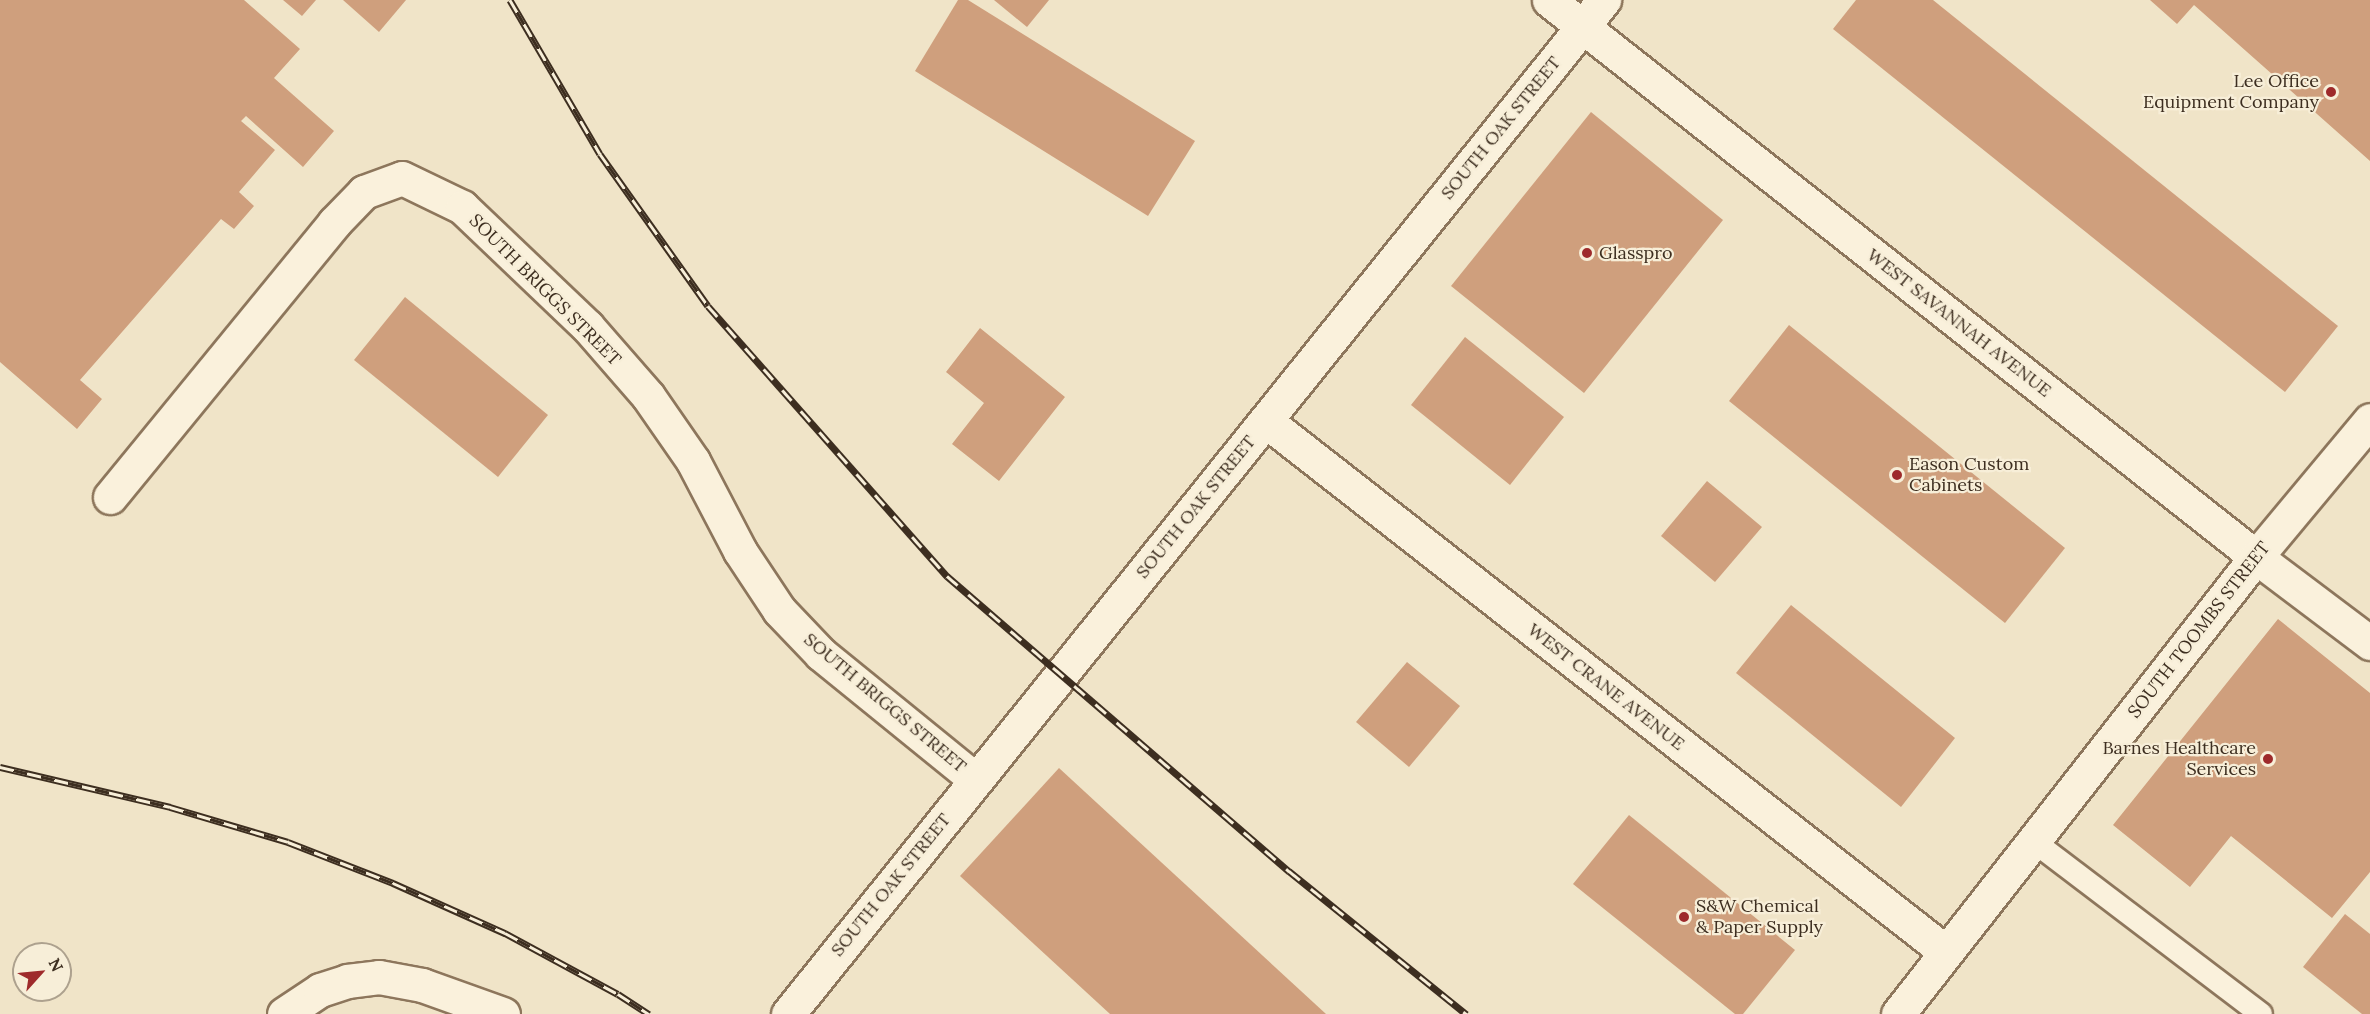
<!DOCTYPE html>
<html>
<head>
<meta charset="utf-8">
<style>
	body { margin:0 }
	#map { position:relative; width:2370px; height:1014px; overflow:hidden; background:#f0e4c8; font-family:Lora,serif }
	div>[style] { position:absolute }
	.building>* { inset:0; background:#cf9f7d }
	.roads { filter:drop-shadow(2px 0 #8d765c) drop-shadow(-2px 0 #8d765c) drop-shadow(0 2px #8d765c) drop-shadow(0 -2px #8d765c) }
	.service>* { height:22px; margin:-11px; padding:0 11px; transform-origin:11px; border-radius:11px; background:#faf1dc }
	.minor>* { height:33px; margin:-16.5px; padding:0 16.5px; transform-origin:16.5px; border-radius:16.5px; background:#faf1dc }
	.tertiary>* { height:33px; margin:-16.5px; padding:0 16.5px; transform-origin:16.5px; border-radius:16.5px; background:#faf1dc }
	.secondary>* { height:33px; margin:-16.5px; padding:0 16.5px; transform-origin:16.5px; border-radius:16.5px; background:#faf1dc }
	.rail>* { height:7px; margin-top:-3.5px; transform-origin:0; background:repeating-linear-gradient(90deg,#f7eed8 0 14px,#3d2e20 0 28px); box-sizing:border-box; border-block:2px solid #3d2e20 }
	.dots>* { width:16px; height:16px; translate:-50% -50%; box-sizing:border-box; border:3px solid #f7eed8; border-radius:50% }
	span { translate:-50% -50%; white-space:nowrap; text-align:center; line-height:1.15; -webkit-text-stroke:4.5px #f7eed8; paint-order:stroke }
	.poi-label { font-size:18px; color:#3d2e20 }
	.right { translate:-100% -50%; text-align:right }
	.left { translate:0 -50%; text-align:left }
	.street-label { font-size:18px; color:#3d2e20 }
	.north { position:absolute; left:12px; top:942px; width:60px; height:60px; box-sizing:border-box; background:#f7eed8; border:2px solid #ada18e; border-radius:50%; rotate:63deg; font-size:16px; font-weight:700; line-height:24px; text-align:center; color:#3d2e20 }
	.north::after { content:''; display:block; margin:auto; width:21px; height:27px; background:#9e2a2b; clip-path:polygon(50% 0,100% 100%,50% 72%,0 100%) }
</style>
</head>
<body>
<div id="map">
	<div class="building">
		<div style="clip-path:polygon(0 0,244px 0,300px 49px,274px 78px,334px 131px,303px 167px,246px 116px,241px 121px,275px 150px,239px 192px,254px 206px,234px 229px,221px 219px,80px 380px,102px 399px,77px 429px,0 362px)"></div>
		<div style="clip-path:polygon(283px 0,316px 0,302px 16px)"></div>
		<div style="clip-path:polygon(343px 0,406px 0,379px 32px)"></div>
		<div style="clip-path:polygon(958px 0,968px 0,1195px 141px,1148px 216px,915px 71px)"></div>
		<div style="clip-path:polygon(994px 0,1049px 0,1027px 27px)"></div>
		<div style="clip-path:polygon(1856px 0,1933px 0,2338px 326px,2285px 392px,1833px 29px)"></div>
		<div style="clip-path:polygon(2150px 0,2370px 0,2370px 161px,2194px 5px,2177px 24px)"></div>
		<div style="clip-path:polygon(1591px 112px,1723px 220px,1584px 393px,1451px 286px)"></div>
		<div style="clip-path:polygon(405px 297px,548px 415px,498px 477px,354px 360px)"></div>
		<div style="clip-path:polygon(1789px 325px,2065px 548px,2005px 623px,1729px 401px)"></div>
		<div style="clip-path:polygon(980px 328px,1065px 397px,999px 481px,952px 444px,984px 403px,946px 372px)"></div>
		<div style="clip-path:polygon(1465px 337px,1564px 417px,1510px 485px,1411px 405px)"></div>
		<div style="clip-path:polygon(1707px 481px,1762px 527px,1715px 582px,1661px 536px)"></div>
		<div style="clip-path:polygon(1791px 605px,1955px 738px,1901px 807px,1736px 673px)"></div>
		<div style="clip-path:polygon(2278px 619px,2370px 693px,2370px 872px,2332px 918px,2231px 836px,2190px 887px,2113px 825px)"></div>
		<div style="clip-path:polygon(1407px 662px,1460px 706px,1409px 767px,1356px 722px)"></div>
		<div style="clip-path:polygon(1059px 768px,1326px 1014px,1110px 1014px,960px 876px)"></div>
		<div style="clip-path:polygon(1629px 815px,1795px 950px,1743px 1014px,1735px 1014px,1573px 884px)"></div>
		<div style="clip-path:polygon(2345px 914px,2370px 934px,2370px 1014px,2362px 1014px,2303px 967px)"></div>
	</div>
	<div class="roads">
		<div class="service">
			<div style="left:2033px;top:841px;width:286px;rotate:37.2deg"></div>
		</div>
		<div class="minor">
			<div style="left:1266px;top:421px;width:863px;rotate:37.99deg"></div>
			<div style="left:110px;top:497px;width:354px;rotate:-50.7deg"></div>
			<div style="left:334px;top:223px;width:43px;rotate:-45.9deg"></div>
			<div style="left:364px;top:192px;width:40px;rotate:-20.2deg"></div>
			<div style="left:402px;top:178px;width:67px;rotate:25.8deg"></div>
			<div style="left:462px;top:207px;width:173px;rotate:43.6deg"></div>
			<div style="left:587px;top:326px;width:93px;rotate:48.9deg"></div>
			<div style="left:648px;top:396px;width:79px;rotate:55.3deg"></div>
			<div style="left:693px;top:461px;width:102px;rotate:62.4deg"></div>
			<div style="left:740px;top:551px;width:71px;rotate:56.5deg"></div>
			<div style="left:779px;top:610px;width:61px;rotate:46.3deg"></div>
			<div style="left:821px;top:654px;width:198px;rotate:39.1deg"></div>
			<div style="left:284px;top:1014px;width:43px;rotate:-33.7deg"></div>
			<div style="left:320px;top:990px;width:28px;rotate:-18deg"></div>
			<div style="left:347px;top:981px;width:32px;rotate:-7deg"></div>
			<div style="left:379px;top:977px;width:44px;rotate:10.5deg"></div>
			<div style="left:422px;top:985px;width:86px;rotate:19.7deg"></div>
			<div style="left:1898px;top:1014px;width:581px;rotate:-51.93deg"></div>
			<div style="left:2256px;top:557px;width:178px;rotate:-50.2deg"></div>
		</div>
		<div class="tertiary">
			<div style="left:1549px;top:0;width:900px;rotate:38.23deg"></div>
			<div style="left:2256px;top:557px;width:143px;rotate:37deg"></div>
		</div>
		<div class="secondary">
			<div style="left:788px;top:1014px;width:1302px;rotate:-51.18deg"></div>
		</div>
	</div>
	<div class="rail">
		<div style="left:510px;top:0;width:178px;rotate:59.7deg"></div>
		<div style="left:600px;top:154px;width:186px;rotate:54.6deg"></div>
		<div style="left:708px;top:306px;width:361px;rotate:48.5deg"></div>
		<div style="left:947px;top:576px;width:452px;rotate:40.8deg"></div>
		<div style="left:1289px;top:871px;width:228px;rotate:38.9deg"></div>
		<div style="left:0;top:767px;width:175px;rotate:13.2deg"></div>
		<div style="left:170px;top:807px;width:123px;rotate:16.5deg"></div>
		<div style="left:288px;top:842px;width:113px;rotate:21.3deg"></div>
		<div style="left:393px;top:883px;width:123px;rotate:24.1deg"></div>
		<div style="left:505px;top:933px;width:128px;rotate:28.4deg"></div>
		<div style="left:618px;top:994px;width:37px;rotate:33deg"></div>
	</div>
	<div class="dots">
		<div style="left:2331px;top:92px;background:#9e2a2b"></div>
		<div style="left:1587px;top:253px;background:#9e2a2b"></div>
		<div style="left:1897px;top:475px;background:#9e2a2b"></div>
		<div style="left:2268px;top:759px;background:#9e2a2b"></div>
		<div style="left:1684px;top:917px;background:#9e2a2b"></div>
	</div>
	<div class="poi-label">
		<span class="right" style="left:2319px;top:92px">Lee Office<br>Equipment Company</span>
		<span class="left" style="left:1599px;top:253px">Glasspro</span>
		<span class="left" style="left:1909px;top:475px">Eason Custom<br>Cabinets</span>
		<span class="right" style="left:2256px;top:759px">Barnes Healthcare<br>Services</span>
		<span class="left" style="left:1696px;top:917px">S&amp;W Chemical<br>&amp; Paper Supply</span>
	</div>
	<div class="street-label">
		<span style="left:1501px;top:128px;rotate:-51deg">SOUTH OAK STREET</span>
		<span style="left:545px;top:290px;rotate:45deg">SOUTH BRIGGS STREET</span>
		<span style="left:1959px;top:323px;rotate:38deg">WEST SAVANNAH AVENUE</span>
		<span style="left:1196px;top:507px;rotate:-51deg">SOUTH OAK STREET</span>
		<span style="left:2199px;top:630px;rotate:-52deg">SOUTH TOOMBS STREET</span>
		<span style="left:1606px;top:687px;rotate:38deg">WEST CRANE AVENUE</span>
		<span style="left:885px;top:703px;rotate:40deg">SOUTH BRIGGS STREET</span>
		<span style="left:891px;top:885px;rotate:-51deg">SOUTH OAK STREET</span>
	</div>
	<div class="north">N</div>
</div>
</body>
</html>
